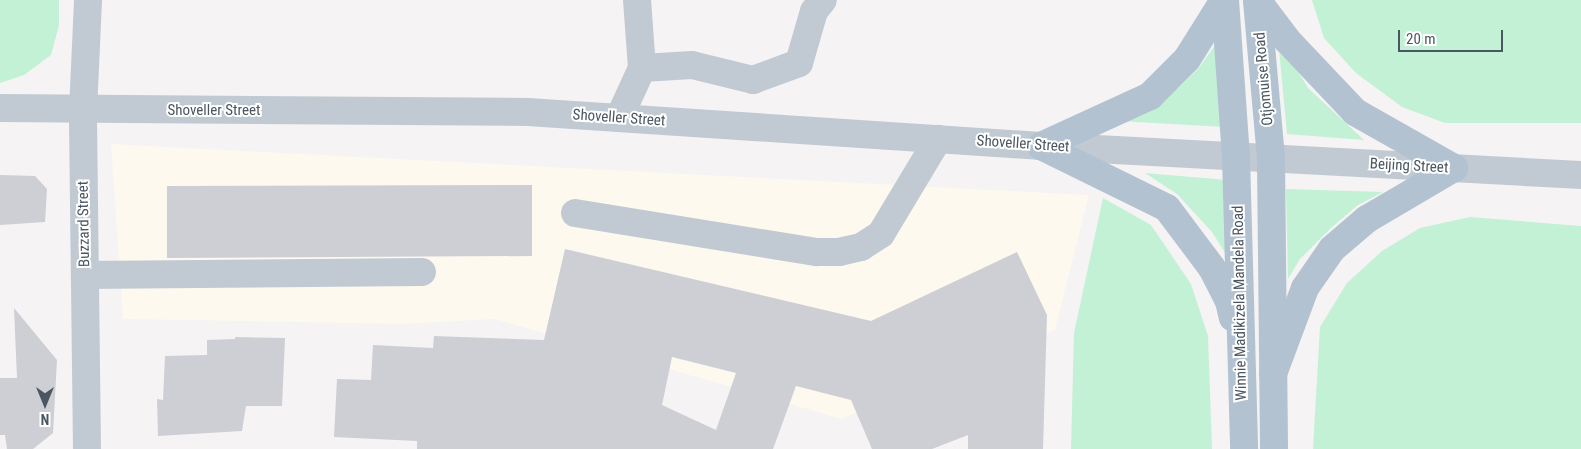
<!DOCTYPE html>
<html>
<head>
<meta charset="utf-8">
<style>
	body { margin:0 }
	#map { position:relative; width:1581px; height:449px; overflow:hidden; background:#f5f3f3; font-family:"Roboto Condensed",sans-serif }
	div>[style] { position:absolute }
	.commercial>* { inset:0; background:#fdf9ef }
	.green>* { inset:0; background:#c3f1d5 }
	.building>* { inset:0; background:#cdcfd5 }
	.minor>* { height:28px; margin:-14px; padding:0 14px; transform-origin:14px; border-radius:14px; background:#c1cad2 }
	.major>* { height:28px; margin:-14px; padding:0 14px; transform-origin:14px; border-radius:14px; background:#b3c2d1 }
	span { translate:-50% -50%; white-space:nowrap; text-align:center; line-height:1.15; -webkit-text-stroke:4px #fff; paint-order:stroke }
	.street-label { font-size:15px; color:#4a5661 }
	.north { position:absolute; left:20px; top:379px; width:50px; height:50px; -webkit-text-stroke:4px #fff; paint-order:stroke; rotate:180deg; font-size:14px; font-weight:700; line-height:20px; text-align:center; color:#4a5661 }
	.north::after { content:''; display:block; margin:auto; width:18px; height:22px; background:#4a5661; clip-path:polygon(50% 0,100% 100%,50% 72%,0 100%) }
	.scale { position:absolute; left:1398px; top:30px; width:105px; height:22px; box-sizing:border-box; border:2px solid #4a5661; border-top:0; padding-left:6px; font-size:15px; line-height:18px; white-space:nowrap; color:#4a5661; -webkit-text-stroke:4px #fff; paint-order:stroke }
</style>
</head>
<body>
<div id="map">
	<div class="commercial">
		<div style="clip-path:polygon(111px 144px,1089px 195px,1055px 330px,842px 419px,495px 319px,404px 324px,123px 319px)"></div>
	</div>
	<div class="green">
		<div style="clip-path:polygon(0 0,59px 0,59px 25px,51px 55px,24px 75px,0 83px)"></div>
		<div style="clip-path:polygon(1312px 0,1581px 0,1581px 123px,1445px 123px,1402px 107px,1356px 73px,1324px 38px)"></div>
		<div style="clip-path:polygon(1224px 33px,1225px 127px,1119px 121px,1178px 88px,1198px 69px)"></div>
		<div style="clip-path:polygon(1278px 38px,1308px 88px,1364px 140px,1287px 134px)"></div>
		<div style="clip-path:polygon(1145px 173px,1227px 180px,1229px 259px,1212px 232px,1177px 194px)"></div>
		<div style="clip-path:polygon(1286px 189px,1383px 192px,1358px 205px,1331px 228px,1300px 259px,1288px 279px)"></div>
		<div style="clip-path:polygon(1103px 198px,1151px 225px,1191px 284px,1208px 336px,1212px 449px,1071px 449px,1074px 333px)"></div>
		<div style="clip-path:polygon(1470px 217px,1581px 226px,1581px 449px,1313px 449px,1320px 327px,1347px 283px,1382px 251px,1420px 228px)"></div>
	</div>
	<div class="building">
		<div style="clip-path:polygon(0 175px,35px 176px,47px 189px,45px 222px,0 225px)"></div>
		<div style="clip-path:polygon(532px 185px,532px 256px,167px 258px,167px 186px)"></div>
		<div style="clip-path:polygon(evenodd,565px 249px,871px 321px,1017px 252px,1047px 315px,1043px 449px,968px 449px,968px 435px,932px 449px,872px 449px,851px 400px,796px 386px,773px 449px,417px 449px,417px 441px,334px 437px,337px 379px,371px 380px,373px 345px,433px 348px,434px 336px,544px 340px,565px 249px,672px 357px,736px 373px,716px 430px,662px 405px,672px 357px)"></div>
		<div style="clip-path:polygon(14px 308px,57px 360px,53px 433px,33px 449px,7px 449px,5px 435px,0 435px,0 378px,17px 378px)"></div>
		<div style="clip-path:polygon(235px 337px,285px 338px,282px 406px,246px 406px,242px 431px,158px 436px,157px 399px,163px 400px,165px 356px,207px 355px,207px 340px,235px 339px)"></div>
	</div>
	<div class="minor">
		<div style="left:642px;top:68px;width:50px;rotate:-3.4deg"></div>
		<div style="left:692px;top:65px;width:63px;rotate:13.8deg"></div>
		<div style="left:753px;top:80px;width:49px;rotate:-20.3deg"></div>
		<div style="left:799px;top:63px;width:54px;rotate:-73.9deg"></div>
		<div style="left:814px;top:11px;width:14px;rotate:-51deg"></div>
		<div style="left:0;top:108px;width:528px;rotate:0.43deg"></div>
		<div style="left:528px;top:112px;width:514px;rotate:3.79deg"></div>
		<div style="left:1041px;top:146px;width:541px;rotate:3.07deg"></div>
		<div style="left:619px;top:118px;width:55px;rotate:-65.3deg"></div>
		<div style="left:642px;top:68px;width:68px;rotate:-94.2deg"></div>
		<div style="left:575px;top:213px;width:245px;rotate:9.2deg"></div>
		<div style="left:817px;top:252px;width:22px"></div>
		<div style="left:839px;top:252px;width:23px;rotate:-13deg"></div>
		<div style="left:861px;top:247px;width:24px;rotate:-33deg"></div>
		<div style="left:881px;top:234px;width:111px;rotate:-59deg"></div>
		<div style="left:85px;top:275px;width:337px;rotate:-0.5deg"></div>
		<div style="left:87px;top:449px;width:338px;rotate:-90.7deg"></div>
		<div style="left:83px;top:111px;width:111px;rotate:-87.4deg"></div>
	</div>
	<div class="major">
		<div style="left:1225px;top:0;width:157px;rotate:86deg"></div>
		<div style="left:1236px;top:157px;width:292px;rotate:88.4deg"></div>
		<div style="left:1257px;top:0;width:50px;rotate:53.1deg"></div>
		<div style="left:1287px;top:40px;width:99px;rotate:46.6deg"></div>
		<div style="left:1355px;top:112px;width:114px;rotate:29.5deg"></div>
		<div style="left:1454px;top:168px;width:101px;rotate:149.6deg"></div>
		<div style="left:1367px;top:219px;width:46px;rotate:139.4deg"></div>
		<div style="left:1332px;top:249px;width:47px;rotate:124.7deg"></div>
		<div style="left:1305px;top:288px;width:92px;rotate:110.4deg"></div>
		<div style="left:1257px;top:1px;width:159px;rotate:84.9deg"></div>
		<div style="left:1271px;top:159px;width:290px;rotate:89.4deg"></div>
		<div style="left:1041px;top:146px;width:140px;rotate:26.2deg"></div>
		<div style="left:1167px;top:208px;width:75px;rotate:53.1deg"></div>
		<div style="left:1212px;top:268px;width:37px;rotate:63deg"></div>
		<div style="left:1229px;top:301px;width:17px;rotate:77deg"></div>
		<div style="left:1041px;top:146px;width:120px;rotate:-24.6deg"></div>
		<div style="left:1150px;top:96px;width:52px;rotate:-45deg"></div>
		<div style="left:1187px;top:59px;width:70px;rotate:-57.9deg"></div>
	</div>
	<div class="street-label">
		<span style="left:1264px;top:79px;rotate:-95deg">Otjomuise Road</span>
		<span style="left:214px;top:111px">Shoveller Street</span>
		<span style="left:619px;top:118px;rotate:4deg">Shoveller Street</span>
		<span style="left:1023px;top:144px;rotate:4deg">Shoveller Street</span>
		<span style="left:1409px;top:166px;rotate:3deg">Beijing Street</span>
		<span style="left:84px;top:224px;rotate:-91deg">Buzzard Street</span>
		<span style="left:1240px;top:303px;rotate:-91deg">Winnie Madikizela Mandela Road</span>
	</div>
	<div class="north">N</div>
	<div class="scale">20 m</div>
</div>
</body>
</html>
